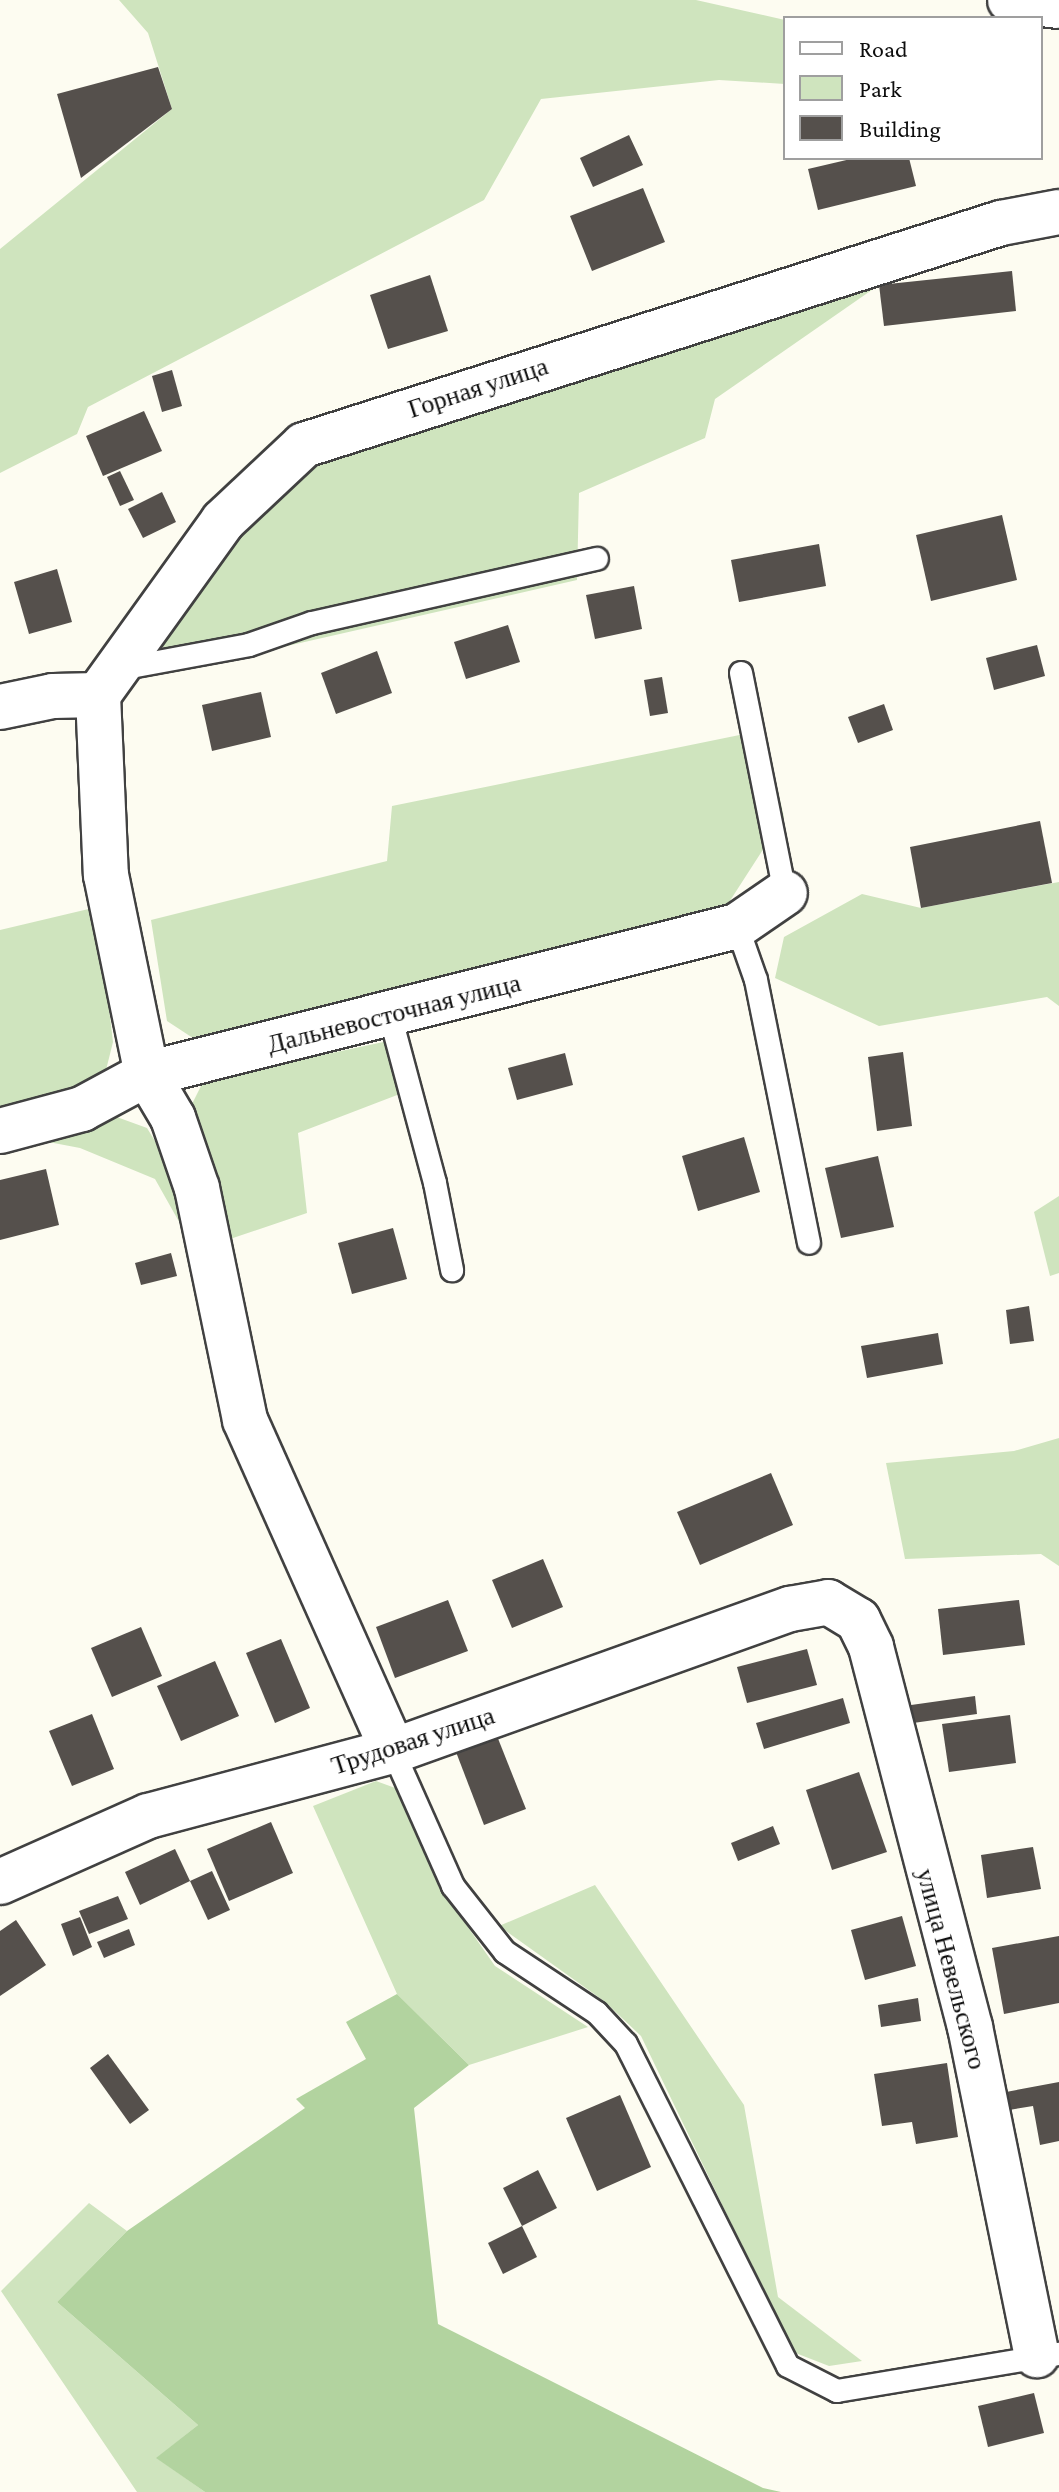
<!DOCTYPE html>
<html>
<head>
<meta charset="utf-8">
<style>
	body { margin:0 }
	#map { position:relative; width:1059px; height:2492px; overflow:hidden; background:#fdfcf1; font-family:"Crimson Pro",serif }
	div>[style] { position:absolute }
	.green>* { inset:0; background:#cfe4be }
	.forest>* { inset:0; background:#b2d39f }
	.building>* { inset:0; background:#55504c }
	.roads { filter:drop-shadow(2px 0 #414141) drop-shadow(-2px 0 #414141) drop-shadow(0 2px #414141) drop-shadow(0 -2px #414141) }
	.service>* { height:22px; margin:-11px; padding:0 11px; transform-origin:11px; border-radius:11px; background:#fff }
	.minor>* { height:44px; margin:-22px; padding:0 22px; transform-origin:22px; border-radius:22px; background:#fff }
	.tertiary>* { height:44px; margin:-22px; padding:0 22px; transform-origin:22px; border-radius:22px; background:#fff }
	span { translate:-50% -50%; white-space:nowrap; text-align:center; line-height:1.15; -webkit-text-stroke:8px #fff; paint-order:stroke }
	.street-label { font-size:26px; color:#0e0e0e }
	.legend { position:absolute; left:783px; top:16px; width:260px; height:144px; box-sizing:border-box; background:#fff; border:2px solid #9f9f9f; margin:0; padding:10px 14px; list-style:none; font-size:24px; color:#0e0e0e }
	.legend li { display:flex; align-items:center; gap:16px; height:40px }
	.legend b { width:40px; border:2px solid #9f9f9f }
</style>
</head>
<body>
<div id="map">
	<div class="green">
		<div style="clip-path:polygon(119px 0,696px 0,785px 20px,785px 84px,719px 80px,541px 99px,484px 200px,88px 407px,77px 434px,0 473px,0 249px,172px 109px,148px 33px)"></div>
		<div style="clip-path:polygon(879px 285px,715px 399px,705px 438px,579px 493px,577px 580px,164px 674px,163px 640px,250px 525px,331px 454px)"></div>
		<div style="clip-path:polygon(764px 730px,784px 817px,724px 910px,199px 1042px,167px 1021px,151px 920px,387px 861px,392px 806px)"></div>
		<div style="clip-path:polygon(1059px 882px,1059px 1006px,1047px 997px,879px 1026px,775px 978px,784px 937px,862px 894px,921px 908px)"></div>
		<div style="clip-path:polygon(97px 907px,113px 1042px,105px 1074px,77px 1094px,0 1115px,0 930px)"></div>
		<div style="clip-path:polygon(407px 1037px,418px 1087px,298px 1133px,307px 1213px,230px 1239px,191px 1106px,204px 1080px)"></div>
		<div style="clip-path:polygon(114px 1116px,147px 1128px,172px 1169px,182px 1227px,155px 1179px,80px 1148px,38px 1140px)"></div>
		<div style="clip-path:polygon(1059px 1196px,1059px 1273px,1050px 1276px,1034px 1212px)"></div>
		<div style="clip-path:polygon(1059px 1438px,1059px 1566px,1041px 1554px,905px 1559px,886px 1463px,1014px 1451px)"></div>
		<div style="clip-path:polygon(376px 1781px,398px 1789px,442px 1890px,495px 1966px,588px 2027px,469px 2065px,397px 1994px,313px 1806px)"></div>
		<div style="clip-path:polygon(595px 1885px,744px 2105px,778px 2297px,862px 2361px,829px 2366px,793px 2352px,641px 2036px,604px 2001px,499px 1926px)"></div>
		<div style="clip-path:polygon(89px 2203px,127px 2231px,57px 2302px,198px 2425px,157px 2458px,205px 2492px,137px 2492px,1px 2291px)"></div>
	</div>
	<div class="forest">
		<div style="clip-path:polygon(397px 1994px,469px 2065px,414px 2108px,438px 2324px,763px 2488px,781px 2492px,205px 2492px,156px 2458px,198px 2425px,57px 2302px,127px 2231px,305px 2108px,296px 2099px,366px 2059px,346px 2022px)"></div>
	</div>
	<div class="building">
		<div style="clip-path:polygon(158px 67px,172px 109px,81px 178px,57px 94px)"></div>
		<div style="clip-path:polygon(629px 135px,643px 165px,593px 187px,580px 158px)"></div>
		<div style="clip-path:polygon(855px 158px,909px 158px,916px 186px,818px 210px,808px 169px)"></div>
		<div style="clip-path:polygon(643px 188px,665px 242px,592px 271px,570px 216px)"></div>
		<div style="clip-path:polygon(1012px 271px,1016px 311px,884px 326px,879px 285px)"></div>
		<div style="clip-path:polygon(430px 275px,448px 331px,388px 349px,370px 295px)"></div>
		<div style="clip-path:polygon(172px 370px,182px 406px,162px 412px,152px 376px)"></div>
		<div style="clip-path:polygon(144px 411px,162px 451px,103px 476px,86px 436px)"></div>
		<div style="clip-path:polygon(120px 471px,134px 500px,120px 506px,107px 477px)"></div>
		<div style="clip-path:polygon(162px 492px,176px 522px,143px 538px,128px 509px)"></div>
		<div style="clip-path:polygon(1002px 515px,1017px 580px,931px 601px,916px 535px)"></div>
		<div style="clip-path:polygon(819px 544px,826px 586px,739px 602px,731px 560px)"></div>
		<div style="clip-path:polygon(57px 569px,72px 622px,29px 634px,14px 582px)"></div>
		<div style="clip-path:polygon(634px 586px,642px 629px,595px 639px,586px 595px)"></div>
		<div style="clip-path:polygon(508px 625px,520px 662px,466px 679px,454px 642px)"></div>
		<div style="clip-path:polygon(1037px 645px,1045px 676px,994px 690px,986px 658px)"></div>
		<div style="clip-path:polygon(377px 651px,392px 693px,336px 714px,321px 673px)"></div>
		<div style="clip-path:polygon(662px 677px,668px 713px,650px 716px,644px 680px)"></div>
		<div style="clip-path:polygon(261px 692px,271px 737px,212px 751px,202px 705px)"></div>
		<div style="clip-path:polygon(884px 704px,893px 730px,858px 743px,848px 717px)"></div>
		<div style="clip-path:polygon(1040px 821px,1052px 883px,921px 908px,910px 847px)"></div>
		<div style="clip-path:polygon(903px 1052px,912px 1126px,877px 1131px,868px 1057px)"></div>
		<div style="clip-path:polygon(565px 1053px,573px 1085px,517px 1100px,508px 1068px)"></div>
		<div style="clip-path:polygon(744px 1137px,760px 1192px,698px 1211px,682px 1156px)"></div>
		<div style="clip-path:polygon(878px 1156px,894px 1227px,841px 1238px,825px 1168px)"></div>
		<div style="clip-path:polygon(46px 1169px,59px 1225px,0 1240px,0 1180px)"></div>
		<div style="clip-path:polygon(393px 1228px,407px 1279px,352px 1294px,338px 1243px)"></div>
		<div style="clip-path:polygon(171px 1253px,177px 1276px,141px 1285px,135px 1263px)"></div>
		<div style="clip-path:polygon(1029px 1306px,1034px 1341px,1010px 1344px,1006px 1310px)"></div>
		<div style="clip-path:polygon(938px 1333px,943px 1364px,867px 1378px,861px 1346px)"></div>
		<div style="clip-path:polygon(771px 1473px,793px 1525px,700px 1565px,677px 1512px)"></div>
		<div style="clip-path:polygon(543px 1559px,563px 1607px,512px 1628px,492px 1580px)"></div>
		<div style="clip-path:polygon(448px 1600px,468px 1651px,395px 1678px,376px 1627px)"></div>
		<div style="clip-path:polygon(1019px 1600px,1025px 1645px,943px 1655px,938px 1609px)"></div>
		<div style="clip-path:polygon(141px 1627px,162px 1676px,112px 1697px,91px 1648px)"></div>
		<div style="clip-path:polygon(281px 1639px,310px 1708px,275px 1723px,246px 1653px)"></div>
		<div style="clip-path:polygon(807px 1649px,817px 1685px,747px 1703px,737px 1667px)"></div>
		<div style="clip-path:polygon(215px 1661px,239px 1716px,181px 1741px,157px 1686px)"></div>
		<div style="clip-path:polygon(975px 1696px,977px 1714px,906px 1724px,904px 1706px)"></div>
		<div style="clip-path:polygon(843px 1698px,850px 1723px,764px 1749px,756px 1723px)"></div>
		<div style="clip-path:polygon(92px 1714px,114px 1769px,72px 1786px,49px 1731px)"></div>
		<div style="clip-path:polygon(1010px 1715px,1016px 1763px,949px 1772px,942px 1724px)"></div>
		<div style="clip-path:polygon(497px 1736px,526px 1809px,484px 1825px,456px 1752px)"></div>
		<div style="clip-path:polygon(859px 1772px,887px 1852px,832px 1870px,806px 1790px)"></div>
		<div style="clip-path:polygon(271px 1822px,293px 1873px,229px 1901px,207px 1849px)"></div>
		<div style="clip-path:polygon(773px 1826px,780px 1844px,738px 1861px,731px 1843px)"></div>
		<div style="clip-path:polygon(1033px 1847px,1041px 1889px,987px 1898px,981px 1855px)"></div>
		<div style="clip-path:polygon(175px 1849px,190px 1881px,140px 1905px,125px 1872px)"></div>
		<div style="clip-path:polygon(212px 1871px,230px 1910px,208px 1920px,190px 1881px)"></div>
		<div style="clip-path:polygon(118px 1896px,128px 1919px,89px 1934px,79px 1911px)"></div>
		<div style="clip-path:polygon(902px 1916px,916px 1966px,865px 1980px,851px 1930px)"></div>
		<div style="clip-path:polygon(80px 1917px,92px 1947px,73px 1956px,61px 1924px)"></div>
		<div style="clip-path:polygon(16px 1920px,46px 1965px,0 1996px,0 1931px)"></div>
		<div style="clip-path:polygon(129px 1929px,135px 1945px,104px 1958px,97px 1942px)"></div>
		<div style="clip-path:polygon(1059px 1936px,1059px 2003px,1004px 2014px,992px 1948px)"></div>
		<div style="clip-path:polygon(918px 1998px,921px 2021px,881px 2027px,878px 2005px)"></div>
		<div style="clip-path:polygon(108px 2054px,149px 2110px,130px 2124px,90px 2068px)"></div>
		<div style="clip-path:polygon(947px 2063px,958px 2137px,916px 2144px,912px 2122px,882px 2126px,874px 2074px)"></div>
		<div style="clip-path:polygon(1059px 2082px,1059px 2141px,1040px 2145px,1033px 2106px,1009px 2110px,1006px 2092px)"></div>
		<div style="clip-path:polygon(620px 2095px,651px 2167px,597px 2191px,566px 2118px)"></div>
		<div style="clip-path:polygon(538px 2170px,557px 2208px,522px 2226px,503px 2188px)"></div>
		<div style="clip-path:polygon(522px 2226px,537px 2257px,503px 2274px,488px 2243px)"></div>
		<div style="clip-path:polygon(1034px 2393px,1044px 2433px,988px 2447px,978px 2406px)"></div>
	</div>
	<div class="roads">
		<div class="service">
			<div style="left:120px;top:669px;width:131px;rotate:-10.5deg"></div>
			<div style="left:249px;top:645px;width:67px;rotate:-19.2deg"></div>
			<div style="left:312px;top:623px;width:292px;rotate:-12.7deg"></div>
			<div style="left:741px;top:673px;width:224px;rotate:78.7deg"></div>
			<div style="left:737px;top:926px;width:57px;rotate:70.6deg"></div>
			<div style="left:756px;top:980px;width:268px;rotate:78.6deg"></div>
			<div style="left:390px;top:1015px;width:174px;rotate:75deg"></div>
			<div style="left:435px;top:1183px;width:89px;rotate:78.9deg"></div>
			<div style="left:393px;top:1751px;width:148px;rotate:66deg"></div>
			<div style="left:453px;top:1886px;width:84px;rotate:51.8deg"></div>
			<div style="left:505px;top:1952px;width:110px;rotate:33.5deg"></div>
			<div style="left:597px;top:2013px;width:42px;rotate:46.9deg"></div>
			<div style="left:626px;top:2044px;width:360px;rotate:63.3deg"></div>
			<div style="left:788px;top:2366px;width:55px;rotate:27deg"></div>
			<div style="left:837px;top:2391px;width:225px;rotate:-9.5deg"></div>
		</div>
		<div class="minor">
			<div style="left:98px;top:695px;width:214px;rotate:-54.3deg"></div>
			<div style="left:223px;top:521px;width:111px;rotate:-43.2deg"></div>
			<div style="left:304px;top:445px;width:732px;rotate:-17.67deg"></div>
			<div style="left:1001px;top:223px;width:59px;rotate:-10.7deg"></div>
			<div style="left:98px;top:695px;width:180px;rotate:87.5deg"></div>
			<div style="left:106px;top:875px;width:203px;rotate:78.4deg"></div>
			<div style="left:147px;top:1074px;width:51px;rotate:59.4deg"></div>
			<div style="left:173px;top:1118px;width:74px;rotate:71.1deg"></div>
			<div style="left:197px;top:1188px;width:237px;rotate:78.3deg"></div>
			<div style="left:245px;top:1420px;width:363px;rotate:65.9deg"></div>
			<div style="left:0;top:707px;width:54px;rotate:-11.7deg"></div>
			<div style="left:53px;top:696px;width:45px;rotate:-1.3deg"></div>
			<div style="left:0;top:1131px;width:85px;rotate:-15deg"></div>
			<div style="left:82px;top:1109px;width:74px;rotate:-28.3deg"></div>
			<div style="left:147px;top:1074px;width:608px;rotate:-14.08deg"></div>
			<div style="left:737px;top:926px;width:58px;rotate:-34.5deg"></div>
			<div style="left:0;top:1882px;width:162px;rotate:-24deg"></div>
			<div style="left:148px;top:1816px;width:253px;rotate:-14.9deg"></div>
			<div style="left:393px;top:1751px;width:422px;rotate:-19.7deg"></div>
			<div style="left:790px;top:1609px;width:39px;rotate:-10deg"></div>
			<div style="left:828px;top:1602px;width:35px;rotate:31deg"></div>
			<div style="left:858px;top:1620px;width:30px;rotate:64deg"></div>
			<div style="left:871px;top:1647px;width:393px;rotate:75.4deg"></div>
			<div style="left:970px;top:2027px;width:335px;rotate:78.5deg"></div>
		</div>
		<div class="tertiary">
			<div style="left:1010px;top:0;width:49px;rotate:7deg"></div>
		</div>
	</div>
	<div class="street-label">
		<span style="left:478px;top:388px;rotate:-18deg">Горная улица</span>
		<span style="left:394px;top:1014px;rotate:-14deg">Дальневосточная улица</span>
		<span style="left:413px;top:1741px;rotate:-18deg">Трудовая улица</span>
		<span style="left:951px;top:1969px;rotate:75deg">улица Невельского</span>
	</div>
	<ul class="legend">
	<li><b style="height:10px;background:#fff"></b>Road</li>
	<li><b style="height:22px;background:#cfe4be"></b>Park</li>
	<li><b style="height:22px;background:#55504c"></b>Building</li>
	</ul>
</div>
</body>
</html>
